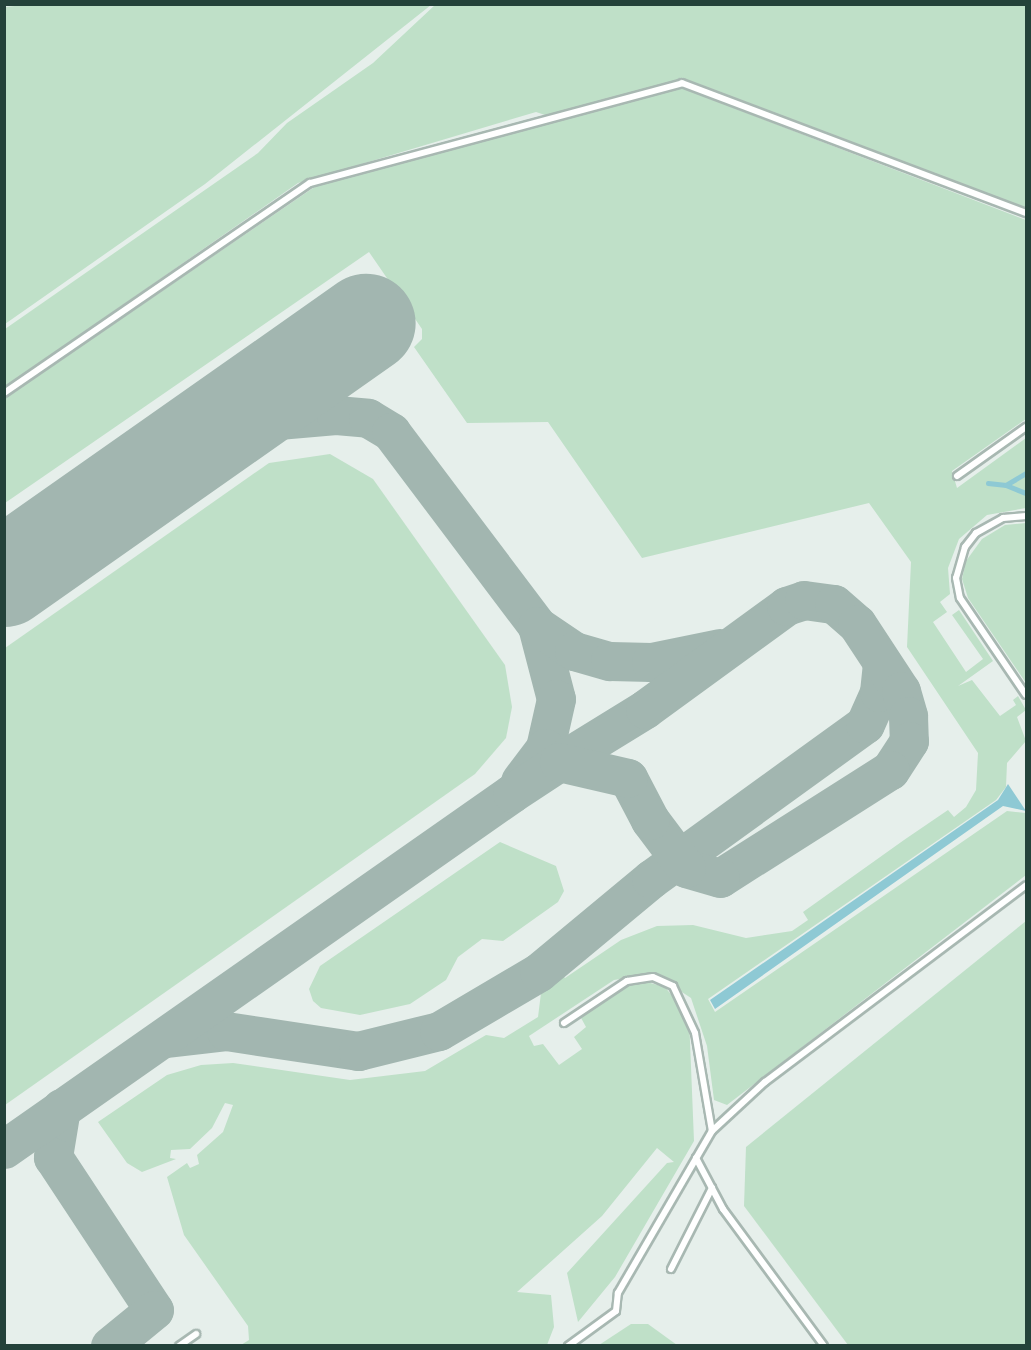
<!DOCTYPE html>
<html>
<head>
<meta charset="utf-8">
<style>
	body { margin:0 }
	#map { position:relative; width:1031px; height:1350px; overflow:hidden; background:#e6efeb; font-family:"IBM Plex Sans",sans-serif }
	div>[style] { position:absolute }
	.green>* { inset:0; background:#bfe0c8 }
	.water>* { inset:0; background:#8ec9d4 }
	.stream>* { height:4.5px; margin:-2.25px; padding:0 2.25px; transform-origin:2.25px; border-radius:2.25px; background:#8ec9d4 }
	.taxiway>* { height:39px; margin:-19.5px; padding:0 19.5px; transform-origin:19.5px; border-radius:19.5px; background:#a2b6b0 }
	.runway>* { height:99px; margin:-49.5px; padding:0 49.5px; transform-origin:49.5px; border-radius:49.5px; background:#a2b6b0 }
	.roads { filter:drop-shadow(2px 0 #a8b8b2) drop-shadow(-2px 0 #a8b8b2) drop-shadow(0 2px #a8b8b2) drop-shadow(0 -2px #a8b8b2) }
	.lane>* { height:6px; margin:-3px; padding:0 3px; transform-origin:3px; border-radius:3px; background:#fff }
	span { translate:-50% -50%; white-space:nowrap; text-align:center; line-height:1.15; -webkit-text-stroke:5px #f7fbf9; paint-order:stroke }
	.frame { position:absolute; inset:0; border:6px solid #24423a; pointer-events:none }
</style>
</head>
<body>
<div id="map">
	<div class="green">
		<div style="clip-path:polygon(24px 5px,24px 4px,431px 5px,205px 184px,5px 324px,5px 7px)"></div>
		<div style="clip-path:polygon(435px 5px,1026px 5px,1026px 210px,683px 79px,545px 115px,536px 112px,298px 183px,5px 387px,5px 329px,258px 153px,287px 123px,373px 63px)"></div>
		<div style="clip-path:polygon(682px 88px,1026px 220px,1026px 419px,952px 471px,957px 488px,1026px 438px,1026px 508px,987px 515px,959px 539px,948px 568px,950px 594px,940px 602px,947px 612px,933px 622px,966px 672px,983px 659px,952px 615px,959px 610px,993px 661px,958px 686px,972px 680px,1000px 716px,1016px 705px,1013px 700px,1018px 696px,1026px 710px,1017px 717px,1026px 741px,1007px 763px,1006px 787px,996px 800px,708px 999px,715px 1012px,1007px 811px,1026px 813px,1026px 875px,727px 1105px,714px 1100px,707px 1046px,691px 998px,653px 973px,614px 980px,529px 1036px,534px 1046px,543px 1044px,559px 1065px,582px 1049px,574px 1037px,586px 1027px,580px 1016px,627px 983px,643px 981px,665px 987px,689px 1017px,694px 1141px,615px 1277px,578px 1322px,567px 1273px,667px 1163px,674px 1162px,657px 1148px,602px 1216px,517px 1292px,551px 1295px,554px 1327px,547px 1345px,241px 1345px,249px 1340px,248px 1326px,184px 1235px,167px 1177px,187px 1163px,190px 1168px,199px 1164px,197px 1155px,223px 1132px,233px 1105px,225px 1103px,212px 1128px,190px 1149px,171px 1150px,170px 1158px,176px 1159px,142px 1172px,127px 1163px,98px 1122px,167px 1075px,201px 1065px,233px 1063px,350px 1080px,425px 1071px,486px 1035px,504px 1038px,538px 1017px,542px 985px,560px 972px,565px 978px,621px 940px,657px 926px,693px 925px,746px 938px,792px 931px,808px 920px,803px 912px,904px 840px,948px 810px,954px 817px,966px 807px,976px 790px,978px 753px,907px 647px,911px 562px,869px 503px,642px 558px,548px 422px,467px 423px,414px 347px,422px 339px,422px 329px,369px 252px,5px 503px,5px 398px,316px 186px)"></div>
		<div style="clip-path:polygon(330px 454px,373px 479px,505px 665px,512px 707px,506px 738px,475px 774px,5px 1105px,5px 648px,269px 463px)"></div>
		<div style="clip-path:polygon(1026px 523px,1026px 683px,968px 598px,962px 579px,966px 561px,982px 539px,1005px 525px)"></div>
		<div style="clip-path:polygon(500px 842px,556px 866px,564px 891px,558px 902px,503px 941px,482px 939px,458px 957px,446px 980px,410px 1004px,360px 1015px,321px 1008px,313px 1001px,309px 989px,320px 966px)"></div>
		<div style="clip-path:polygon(1026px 921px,1026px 1345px,848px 1345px,744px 1206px,746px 1147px)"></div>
		<div style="clip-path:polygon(631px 1324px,648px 1324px,677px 1345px,599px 1345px)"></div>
	</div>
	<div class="water">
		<div style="clip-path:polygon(1008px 784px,1026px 811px,1003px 806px,715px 1009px,710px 1000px,998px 800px)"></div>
	</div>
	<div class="stream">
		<div style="left:988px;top:483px;width:18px;rotate:6deg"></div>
		<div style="left:1006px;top:485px;width:23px;rotate:-31deg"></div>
		<div style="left:1006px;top:485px;width:22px;rotate:22deg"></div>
	</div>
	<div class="taxiway">
		<div style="left:221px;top:425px;width:115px;rotate:-5deg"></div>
		<div style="left:336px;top:415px;width:32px;rotate:5deg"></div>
		<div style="left:368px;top:418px;width:27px;rotate:31deg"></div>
		<div style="left:391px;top:432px;width:243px;rotate:53deg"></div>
		<div style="left:537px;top:626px;width:75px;rotate:75.4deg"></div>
		<div style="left:556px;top:699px;width:50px;rotate:102.7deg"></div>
		<div style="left:545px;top:748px;width:41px;rotate:127.1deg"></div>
		<div style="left:537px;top:626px;width:45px;rotate:34deg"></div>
		<div style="left:574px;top:651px;width:37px;rotate:16deg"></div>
		<div style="left:610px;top:661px;width:41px;rotate:1.4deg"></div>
		<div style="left:651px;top:662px;width:70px;rotate:-11.5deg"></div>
		<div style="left:167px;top:1038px;width:59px;rotate:-6.8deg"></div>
		<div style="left:226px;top:1031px;width:134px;rotate:8.6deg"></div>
		<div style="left:358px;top:1051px;width:83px;rotate:-13.9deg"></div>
		<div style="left:439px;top:1031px;width:116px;rotate:-30.5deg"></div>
		<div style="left:539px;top:972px;width:146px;rotate:-39.7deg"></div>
		<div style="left:651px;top:879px;width:264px;rotate:-35.9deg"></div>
		<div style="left:865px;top:724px;width:35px;rotate:-66deg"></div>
		<div style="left:879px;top:692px;width:29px;rotate:-84deg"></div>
		<div style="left:61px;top:1108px;width:50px;rotate:99.3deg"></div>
		<div style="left:53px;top:1157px;width:183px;rotate:56.6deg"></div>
		<div style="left:154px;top:1310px;width:57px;rotate:140.7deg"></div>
		<div style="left:4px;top:1149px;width:620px;rotate:-35.02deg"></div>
		<div style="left:512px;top:793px;width:56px;rotate:-33.4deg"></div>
		<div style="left:559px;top:762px;width:101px;rotate:-31.6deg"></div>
		<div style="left:645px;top:709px;width:175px;rotate:-36.1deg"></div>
		<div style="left:786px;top:606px;width:19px;rotate:-18deg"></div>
		<div style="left:804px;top:600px;width:30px;rotate:8deg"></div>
		<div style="left:834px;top:604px;width:30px;rotate:41deg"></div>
		<div style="left:857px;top:624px;width:80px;rotate:56.7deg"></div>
		<div style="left:901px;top:691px;width:26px;rotate:74deg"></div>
		<div style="left:908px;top:716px;width:25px;rotate:88deg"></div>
		<div style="left:909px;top:741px;width:35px;rotate:123deg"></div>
		<div style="left:890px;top:770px;width:201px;rotate:147.6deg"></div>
		<div style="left:720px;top:878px;width:35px;rotate:-164deg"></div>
		<div style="left:686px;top:868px;width:60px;rotate:-126.9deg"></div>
		<div style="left:650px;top:820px;width:47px;rotate:-117.6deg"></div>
		<div style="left:628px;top:778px;width:71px;rotate:-166.9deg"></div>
	</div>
	<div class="runway">
		<div style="left:4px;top:577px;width:442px;rotate:-35.1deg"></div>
	</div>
	<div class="roads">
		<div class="lane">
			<div style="left:4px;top:393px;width:371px;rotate:-34.5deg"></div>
			<div style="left:310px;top:183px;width:385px;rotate:-15deg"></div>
			<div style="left:682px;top:83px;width:368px;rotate:20.7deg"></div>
			<div style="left:957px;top:476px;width:85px;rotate:-35.4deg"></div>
			<div style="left:1026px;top:516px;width:23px;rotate:175deg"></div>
			<div style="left:1003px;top:518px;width:31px;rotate:151deg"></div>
			<div style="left:976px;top:533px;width:18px;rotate:128deg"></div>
			<div style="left:965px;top:547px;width:32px;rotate:106deg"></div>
			<div style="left:956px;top:578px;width:20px;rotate:79deg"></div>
			<div style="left:960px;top:598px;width:117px;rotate:55.8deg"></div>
			<div style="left:564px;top:1023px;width:76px;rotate:-33.7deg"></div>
			<div style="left:627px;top:981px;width:26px;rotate:-9deg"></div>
			<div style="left:653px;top:977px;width:22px;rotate:24deg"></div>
			<div style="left:673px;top:986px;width:52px;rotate:64.9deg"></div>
			<div style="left:695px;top:1033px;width:99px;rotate:80.2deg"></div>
			<div style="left:696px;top:1158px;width:58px;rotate:62.1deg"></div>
			<div style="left:723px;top:1209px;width:170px;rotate:53.6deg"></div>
			<div style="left:671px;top:1269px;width:91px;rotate:-63.2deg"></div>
			<div style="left:179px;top:1346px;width:21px;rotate:-35deg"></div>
			<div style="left:568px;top:1346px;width:59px;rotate:-36.1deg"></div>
			<div style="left:616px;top:1311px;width:18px;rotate:-84deg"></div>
			<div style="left:618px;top:1293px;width:187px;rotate:-59.9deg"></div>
			<div style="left:712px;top:1131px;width:72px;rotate:-42.8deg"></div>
			<div style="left:765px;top:1082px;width:327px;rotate:-37deg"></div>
		</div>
	</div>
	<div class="frame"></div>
</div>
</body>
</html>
